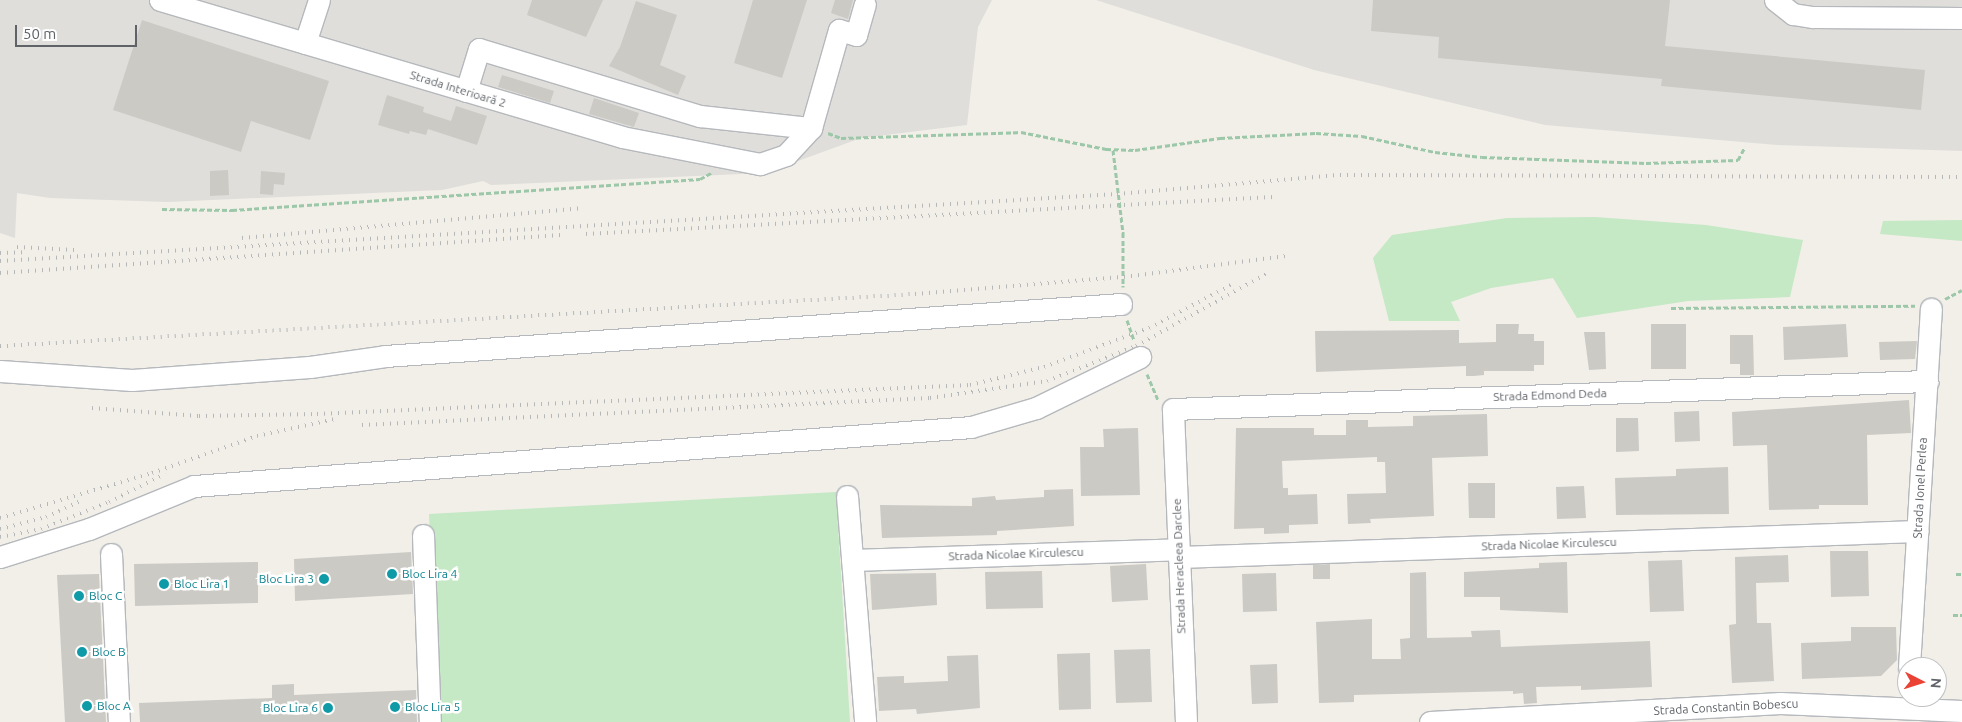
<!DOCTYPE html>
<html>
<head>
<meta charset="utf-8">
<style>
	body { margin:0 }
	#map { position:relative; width:1962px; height:722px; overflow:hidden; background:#f1efe8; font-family:Ubuntu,sans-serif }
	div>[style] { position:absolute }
	.industrial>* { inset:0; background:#e0deda }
	.green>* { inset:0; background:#c5e8c5 }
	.building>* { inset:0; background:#cccac5 }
	.path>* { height:3px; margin-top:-1.5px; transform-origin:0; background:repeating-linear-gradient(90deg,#9cc7a9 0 5px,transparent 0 7.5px) }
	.roads { filter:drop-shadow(1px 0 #b5b8bc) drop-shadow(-1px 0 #b5b8bc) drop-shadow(0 1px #b5b8bc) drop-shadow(0 -1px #b5b8bc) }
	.minor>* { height:21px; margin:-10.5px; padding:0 10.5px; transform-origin:10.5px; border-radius:10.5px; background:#fff }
	.rail>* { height:4px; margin-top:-2px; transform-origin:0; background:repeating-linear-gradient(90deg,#b6b7b8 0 1px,transparent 0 7px) }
	.dots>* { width:14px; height:14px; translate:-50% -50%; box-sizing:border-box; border:2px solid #fff; border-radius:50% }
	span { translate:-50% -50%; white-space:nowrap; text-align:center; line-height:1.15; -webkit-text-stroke:5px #fff; paint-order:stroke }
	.street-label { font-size:12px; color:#5f6368 }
	.culture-label { font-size:12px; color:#0d838f }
	.left { translate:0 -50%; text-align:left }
	.right { translate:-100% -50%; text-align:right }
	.north { position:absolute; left:1897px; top:657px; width:50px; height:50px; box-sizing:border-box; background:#fff; border:1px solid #bfc1c3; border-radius:50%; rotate:95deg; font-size:14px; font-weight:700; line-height:20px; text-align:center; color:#5f6368 }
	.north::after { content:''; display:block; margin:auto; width:18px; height:22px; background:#ea4335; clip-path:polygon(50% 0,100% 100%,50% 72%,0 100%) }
	.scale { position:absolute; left:15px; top:25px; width:122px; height:22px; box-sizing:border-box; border:2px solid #5f6368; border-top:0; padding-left:6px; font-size:15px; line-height:18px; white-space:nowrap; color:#5f6368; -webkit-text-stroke:4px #fff; paint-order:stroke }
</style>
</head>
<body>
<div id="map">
	<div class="industrial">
		<div style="clip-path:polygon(0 0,992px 0,978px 27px,967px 125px,861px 138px,765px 173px,491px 185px,483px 181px,442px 190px,167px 202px,50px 198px,17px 193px,15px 238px,0 233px)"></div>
		<div style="clip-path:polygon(1096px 0,1962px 0,1962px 151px,1777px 145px,1545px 125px,1314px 70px)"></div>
	</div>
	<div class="green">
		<div style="clip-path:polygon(1595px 217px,1706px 225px,1803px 240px,1790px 297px,1688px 301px,1577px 318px,1553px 278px,1491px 288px,1451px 302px,1460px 321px,1389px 321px,1373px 258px,1392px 235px,1507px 218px)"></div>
		<div style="clip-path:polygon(1962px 220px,1962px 241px,1880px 234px,1883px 221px)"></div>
		<div style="clip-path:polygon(836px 492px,850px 722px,438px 722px,429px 514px)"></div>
	</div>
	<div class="building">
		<div style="clip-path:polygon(532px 0,603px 0,586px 37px,527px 15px)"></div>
		<div style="clip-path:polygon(753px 0,807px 0,782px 78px,734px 63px)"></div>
		<div style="clip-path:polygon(835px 0,853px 0,848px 19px,831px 13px)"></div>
		<div style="clip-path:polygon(1373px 0,1670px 0,1665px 46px,1925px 70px,1921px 110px,1661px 86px,1662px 79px,1438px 58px,1439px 37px,1371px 31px)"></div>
		<div style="clip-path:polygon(636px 1px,677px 15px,660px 65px,686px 76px,678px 95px,609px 66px,620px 47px)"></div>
		<div style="clip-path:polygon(142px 20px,329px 81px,310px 140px,251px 121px,241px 152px,113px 110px)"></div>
		<div style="clip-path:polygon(502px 75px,554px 91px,550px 103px,498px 87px)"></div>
		<div style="clip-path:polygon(387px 95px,424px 107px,423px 112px,451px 121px,456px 106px,487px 116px,477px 145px,428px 129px,426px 135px,410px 131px,409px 134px,378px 125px)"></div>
		<div style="clip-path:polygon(594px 98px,639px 113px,634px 127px,589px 114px)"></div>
		<div style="clip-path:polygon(228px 170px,229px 195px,210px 196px,210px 171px)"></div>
		<div style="clip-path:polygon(261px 171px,285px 173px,284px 185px,274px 184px,273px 195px,260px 194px)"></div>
		<div style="clip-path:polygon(1496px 324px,1519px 324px,1518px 334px,1534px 334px,1534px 341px,1544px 341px,1544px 365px,1534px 365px,1534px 371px,1484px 371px,1484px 375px,1474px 376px,1466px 376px,1466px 366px,1316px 372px,1315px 331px,1459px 330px,1459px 343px,1496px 342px)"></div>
		<div style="clip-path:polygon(1651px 324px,1686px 324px,1686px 369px,1651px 369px)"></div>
		<div style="clip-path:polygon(1846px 324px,1848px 357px,1784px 360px,1783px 327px)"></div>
		<div style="clip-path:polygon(1584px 332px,1605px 332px,1606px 369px,1589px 370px)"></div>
		<div style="clip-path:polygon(1730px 335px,1753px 335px,1754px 375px,1740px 375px,1740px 364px,1730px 364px)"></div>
		<div style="clip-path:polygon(1917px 341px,1915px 359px,1880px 360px,1879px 342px)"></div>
		<div style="clip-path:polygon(1909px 400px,1911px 433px,1867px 435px,1868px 505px,1819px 505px,1819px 509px,1769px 510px,1767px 445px,1733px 446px,1732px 412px)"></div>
		<div style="clip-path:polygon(1699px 411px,1700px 441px,1675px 442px,1674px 412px)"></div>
		<div style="clip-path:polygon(1487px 414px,1488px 456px,1432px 458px,1434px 516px,1370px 519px,1371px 523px,1348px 524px,1347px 494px,1386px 493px,1385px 462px,1377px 462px,1377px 457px,1282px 461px,1283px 488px,1288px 488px,1288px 495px,1317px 494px,1318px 524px,1289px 525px,1289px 533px,1264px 534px,1264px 528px,1234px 529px,1236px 428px,1314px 428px,1314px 435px,1346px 435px,1346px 420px,1368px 420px,1368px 427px,1413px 426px,1413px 416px)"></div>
		<div style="clip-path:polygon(1616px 418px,1638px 418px,1639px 451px,1616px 452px)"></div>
		<div style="clip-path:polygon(1138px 428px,1140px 495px,1081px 496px,1080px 447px,1104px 447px,1103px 429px)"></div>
		<div style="clip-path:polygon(1728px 467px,1729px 514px,1616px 515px,1615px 478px,1676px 476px,1676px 469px)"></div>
		<div style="clip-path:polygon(1468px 483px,1495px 483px,1495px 518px,1469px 518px)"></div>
		<div style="clip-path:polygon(1584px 486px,1586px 518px,1557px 519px,1556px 487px)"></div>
		<div style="clip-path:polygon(1073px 489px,1074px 526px,997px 531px,997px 535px,882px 538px,880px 505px,972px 506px,972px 498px,995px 496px,996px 500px,1044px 497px,1044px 490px)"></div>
		<div style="clip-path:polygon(1830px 551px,1868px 551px,1869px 596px,1831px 597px)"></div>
		<div style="clip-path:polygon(411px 552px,413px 594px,295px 601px,294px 559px)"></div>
		<div style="clip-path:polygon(1788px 555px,1789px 582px,1756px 583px,1757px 623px,1771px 623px,1774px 681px,1732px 683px,1729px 625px,1736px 624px,1735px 557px)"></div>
		<div style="clip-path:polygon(1682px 560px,1684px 611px,1650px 612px,1648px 561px)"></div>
		<div style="clip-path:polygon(258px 562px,258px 603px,135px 606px,134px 564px)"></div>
		<div style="clip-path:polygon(1567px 562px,1568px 613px,1500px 610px,1500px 597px,1464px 597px,1464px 572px,1539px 568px,1539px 563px)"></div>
		<div style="clip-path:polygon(1146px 564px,1148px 600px,1112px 602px,1110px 566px)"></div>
		<div style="clip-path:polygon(1330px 564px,1330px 579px,1313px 579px,1313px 565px)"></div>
		<div style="clip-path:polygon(1042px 571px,1043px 608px,986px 609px,985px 572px)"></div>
		<div style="clip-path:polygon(1426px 572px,1427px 638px,1472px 637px,1471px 631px,1500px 630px,1501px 647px,1650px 641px,1652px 687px,1581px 690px,1581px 686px,1536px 687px,1537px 703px,1524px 704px,1523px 693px,1513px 694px,1513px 691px,1354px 695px,1354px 702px,1319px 703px,1316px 622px,1372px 619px,1372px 659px,1401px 659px,1400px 639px,1410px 638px,1410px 573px)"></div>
		<div style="clip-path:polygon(936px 573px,937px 605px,872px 610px,870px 574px)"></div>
		<div style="clip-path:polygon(1276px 573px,1277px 611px,1243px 612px,1242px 574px)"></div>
		<div style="clip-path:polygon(99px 574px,106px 722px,65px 722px,57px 575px)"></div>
		<div style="clip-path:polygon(1851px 627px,1896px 627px,1897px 660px,1881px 676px,1802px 679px,1801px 643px,1851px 641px)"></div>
		<div style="clip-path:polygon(1150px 649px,1152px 702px,1116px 703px,1114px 650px)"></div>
		<div style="clip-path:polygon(1090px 653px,1091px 709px,1059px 710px,1057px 654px)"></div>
		<div style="clip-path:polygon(978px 655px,980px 708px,917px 714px,916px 709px,879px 711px,877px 677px,904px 676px,904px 683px,948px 681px,947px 656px)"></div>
		<div style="clip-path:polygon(1277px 664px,1278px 703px,1252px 704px,1250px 665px)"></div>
		<div style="clip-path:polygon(294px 684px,294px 695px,416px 690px,417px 722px,140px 722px,139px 703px,272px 698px,272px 685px)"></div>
	</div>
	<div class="path">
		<div style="left:828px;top:133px;width:14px;rotate:21deg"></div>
		<div style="left:841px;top:138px;width:180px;rotate:-1.9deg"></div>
		<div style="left:1021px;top:132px;width:87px;rotate:11.3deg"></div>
		<div style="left:1106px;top:149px;width:29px;rotate:2deg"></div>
		<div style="left:1135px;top:150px;width:86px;rotate:-8deg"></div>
		<div style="left:1220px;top:138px;width:96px;rotate:-3deg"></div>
		<div style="left:1316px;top:133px;width:46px;rotate:3.7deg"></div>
		<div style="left:1362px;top:136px;width:75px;rotate:12.4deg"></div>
		<div style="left:1435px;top:152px;width:47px;rotate:6.1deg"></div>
		<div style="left:1482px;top:157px;width:164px;rotate:2.1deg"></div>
		<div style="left:1646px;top:163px;width:92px;rotate:-1.9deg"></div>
		<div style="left:1738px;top:160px;width:15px;rotate:-62deg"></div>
		<div style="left:1113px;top:150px;width:84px;rotate:83.1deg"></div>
		<div style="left:1123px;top:233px;width:54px;rotate:90deg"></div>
		<div style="left:162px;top:209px;width:70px;rotate:0.8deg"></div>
		<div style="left:232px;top:210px;width:469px;rotate:-3.8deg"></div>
		<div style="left:700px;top:179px;width:13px;rotate:-29deg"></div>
		<div style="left:1945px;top:299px;width:19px;rotate:-28deg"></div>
		<div style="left:1671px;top:308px;width:244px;rotate:-0.5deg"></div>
		<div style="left:1127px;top:320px;width:21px;rotate:71deg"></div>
		<div style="left:1147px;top:374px;width:28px;rotate:67deg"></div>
		<div style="left:1956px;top:574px;width:6px"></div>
		<div style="left:1953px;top:615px;width:9px"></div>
	</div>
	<div class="roads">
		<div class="minor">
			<div style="left:160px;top:0;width:482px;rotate:16.5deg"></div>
			<div style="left:622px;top:137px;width:141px;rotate:11.1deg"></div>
			<div style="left:760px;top:164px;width:28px;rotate:-19deg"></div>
			<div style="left:786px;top:155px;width:37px;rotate:-47deg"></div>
			<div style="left:811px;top:128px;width:102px;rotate:-74.1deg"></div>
			<div style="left:839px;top:30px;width:18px;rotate:16deg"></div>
			<div style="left:856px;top:35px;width:32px;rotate:-74deg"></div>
			<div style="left:1775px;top:0;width:23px;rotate:38deg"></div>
			<div style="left:1793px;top:14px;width:20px;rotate:9deg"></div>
			<div style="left:1813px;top:17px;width:149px;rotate:0.4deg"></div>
			<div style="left:305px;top:43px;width:45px;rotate:-72deg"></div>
			<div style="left:466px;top:91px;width:44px;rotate:-72.8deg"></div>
			<div style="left:479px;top:49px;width:231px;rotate:16.9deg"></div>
			<div style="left:700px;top:116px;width:112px;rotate:6.2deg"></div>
			<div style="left:0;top:371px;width:132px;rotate:3.9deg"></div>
			<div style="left:132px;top:380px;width:178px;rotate:-4.2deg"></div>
			<div style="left:310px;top:367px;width:76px;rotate:-8.3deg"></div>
			<div style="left:385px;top:356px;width:738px;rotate:-4.04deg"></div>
			<div style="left:847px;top:496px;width:227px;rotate:85.4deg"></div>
			<div style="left:423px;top:535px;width:187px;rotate:87.9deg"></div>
			<div style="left:111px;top:554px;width:168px;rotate:87.3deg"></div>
			<div style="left:0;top:557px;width:93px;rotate:-17.5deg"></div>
			<div style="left:89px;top:529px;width:113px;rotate:-22.3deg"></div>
			<div style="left:194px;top:486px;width:779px;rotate:-4.34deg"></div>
			<div style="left:971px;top:427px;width:68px;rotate:-16.3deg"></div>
			<div style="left:1036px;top:408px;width:116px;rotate:-26.1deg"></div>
			<div style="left:1179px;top:557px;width:739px;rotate:-2.01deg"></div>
			<div style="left:852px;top:560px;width:327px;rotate:-1.9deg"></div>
			<div style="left:1909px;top:667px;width:359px;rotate:-86.5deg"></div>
			<div style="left:1186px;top:722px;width:313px;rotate:-92.4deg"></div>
			<div style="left:1173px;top:409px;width:755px;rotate:-2.13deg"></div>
			<div style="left:1430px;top:722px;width:351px;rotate:-3.1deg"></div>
			<div style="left:1780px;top:703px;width:182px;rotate:2.5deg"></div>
		</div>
	</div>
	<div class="rail">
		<div style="left:586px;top:234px;width:688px;rotate:-3.08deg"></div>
		<div style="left:242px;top:238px;width:343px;rotate:-5deg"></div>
		<div style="left:17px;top:247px;width:58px;rotate:3deg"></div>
		<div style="left:0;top:253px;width:25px;rotate:-2deg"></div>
		<div style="left:0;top:261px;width:1119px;rotate:-3.43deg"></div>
		<div style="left:1117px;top:194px;width:224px;rotate:-4.9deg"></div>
		<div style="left:1340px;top:175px;width:622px;rotate:0.18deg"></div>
		<div style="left:0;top:273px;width:562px;rotate:-3.88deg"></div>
		<div style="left:0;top:346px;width:916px;rotate:-3.25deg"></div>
		<div style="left:915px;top:294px;width:210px;rotate:-4.7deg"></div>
		<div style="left:1124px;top:277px;width:163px;rotate:-7.4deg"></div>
		<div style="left:92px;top:408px;width:107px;rotate:4.3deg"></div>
		<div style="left:199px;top:416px;width:118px;rotate:-1deg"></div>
		<div style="left:317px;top:414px;width:654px;rotate:-2.54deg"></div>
		<div style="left:970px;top:385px;width:76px;rotate:-13.7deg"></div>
		<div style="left:1044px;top:367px;width:112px;rotate:-20.4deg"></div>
		<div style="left:1149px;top:328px;width:93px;rotate:-27.7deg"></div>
		<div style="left:362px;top:425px;width:569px;rotate:-2.72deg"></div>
		<div style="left:930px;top:398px;width:118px;rotate:-8.3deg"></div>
		<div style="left:1047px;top:381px;width:96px;rotate:-21.5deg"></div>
		<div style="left:1136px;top:346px;width:149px;rotate:-29deg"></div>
		<div style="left:0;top:518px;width:159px;rotate:-16.5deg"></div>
		<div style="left:152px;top:473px;width:111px;rotate:-19.4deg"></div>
		<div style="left:257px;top:436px;width:80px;rotate:-12.3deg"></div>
		<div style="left:0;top:529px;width:48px;rotate:-14.6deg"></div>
		<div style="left:46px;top:517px;width:38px;rotate:-25deg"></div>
		<div style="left:0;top:537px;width:42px;rotate:-11deg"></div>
		<div style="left:41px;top:529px;width:73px;rotate:-21.7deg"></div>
		<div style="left:109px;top:502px;width:63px;rotate:-26.6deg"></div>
	</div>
	<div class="dots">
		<div style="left:392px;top:574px;background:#0f9aa8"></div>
		<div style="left:324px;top:579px;background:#0f9aa8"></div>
		<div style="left:164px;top:584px;background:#0f9aa8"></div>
		<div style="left:79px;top:596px;background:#0f9aa8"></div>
		<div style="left:82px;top:652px;background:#0f9aa8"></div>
		<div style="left:87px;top:706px;background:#0f9aa8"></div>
		<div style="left:395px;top:707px;background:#0f9aa8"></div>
		<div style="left:328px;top:708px;background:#0f9aa8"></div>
	</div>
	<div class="street-label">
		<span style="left:458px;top:89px;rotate:17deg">Strada Interioară 2</span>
		<span style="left:1550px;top:395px;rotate:-2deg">Strada Edmond Deda</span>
		<span style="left:1920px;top:488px;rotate:-87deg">Strada Ionel Perlea</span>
		<span style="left:1549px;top:544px;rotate:-2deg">Strada Nicolae Kirculescu</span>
		<span style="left:1016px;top:554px;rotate:-2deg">Strada Nicolae Kirculescu</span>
		<span style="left:1179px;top:566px;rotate:-92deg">Strada Heracleea Darclee</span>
		<span style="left:1726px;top:707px;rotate:-3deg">Strada Constantin Bobescu</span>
	</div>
	<div class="culture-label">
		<span class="left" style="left:402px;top:574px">Bloc Lira 4</span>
		<span class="right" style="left:314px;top:579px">Bloc Lira 3</span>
		<span class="left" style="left:174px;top:584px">Bloc Lira 1</span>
		<span class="left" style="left:89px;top:596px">Bloc C</span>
		<span class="left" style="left:92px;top:652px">Bloc B</span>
		<span class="left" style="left:97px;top:706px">Bloc A</span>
		<span class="left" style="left:405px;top:707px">Bloc Lira 5</span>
		<span class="right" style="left:318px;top:708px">Bloc Lira 6</span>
	</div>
	<div class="north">N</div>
	<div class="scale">50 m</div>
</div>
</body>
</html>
